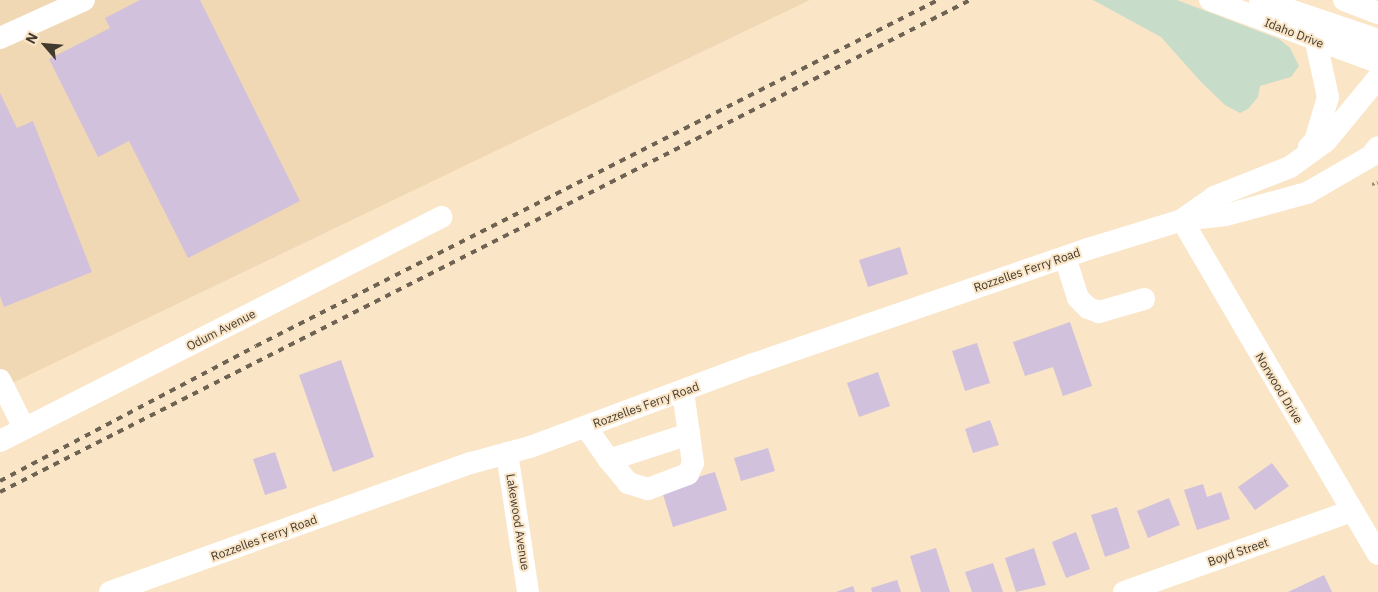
<!DOCTYPE html>
<html>
<head>
<meta charset="utf-8">
<style>
	body { margin:0 }
	#map { position:relative; width:1378px; height:592px; overflow:hidden; background:#fae5c7; font-family:"IBM Plex Sans",sans-serif }
	div>[style] { position:absolute }
	.built>* { inset:0; background:#f1d8b4 }
	.green>* { inset:0; background:#c8dcca }
	.building>* { inset:0; background:#d1c1dc }
	.path>* { height:3px; margin-top:-1.5px; transform-origin:0; background:repeating-linear-gradient(90deg,#9a8c77 0 2.5px,transparent 0 5px) }
	.minor>* { height:22px; margin:-11px; padding:0 11px; transform-origin:11px; border-radius:11px; background:#fff }
	.rail>* { height:4px; margin-top:-2px; transform-origin:0; background:repeating-linear-gradient(90deg,#6e6352 0 6px,transparent 0 12px) }
	span { translate:-50% -50%; white-space:nowrap; text-align:center; line-height:1.15; -webkit-text-stroke:4px #fae5c7; paint-order:stroke }
	.street-label { font-size:12px; color:#423a2e }
	.north { position:absolute; left:20px; top:20px; width:50px; height:50px; -webkit-text-stroke:4px #fae5c7; paint-order:stroke; rotate:297deg; font-size:14px; font-weight:700; line-height:20px; text-align:center; color:#423a2e }
	.north::after { content:''; display:block; margin:auto; width:18px; height:22px; background:#423a2e; clip-path:polygon(50% 0,100% 100%,50% 72%,0 100%) }
</style>
</head>
<body>
<div id="map">
	<div class="built">
		<div style="clip-path:polygon(0 0,810px 0,0 389px)"></div>
	</div>
	<div class="green">
		<div style="clip-path:polygon(1093px 0,1177px 0,1279px 39px,1290px 48px,1299px 66px,1291px 77px,1260px 86px,1258px 97px,1248px 109px,1240px 113px,1225px 105px,1201px 82px,1161px 37px)"></div>
	</div>
	<div class="building">
		<div style="clip-path:polygon(140px 0,200px 0,300px 201px,188px 258px,129px 141px,98px 157px,49px 59px,110px 28px,105px 18px)"></div>
		<div style="clip-path:polygon(0 93px,17px 128px,33px 121px,92px 272px,4px 307px,0 296px)"></div>
		<div style="clip-path:polygon(900px 247px,908px 274px,868px 287px,859px 260px)"></div>
		<div style="clip-path:polygon(1070px 322px,1092px 386px,1063px 396px,1053px 367px,1025px 376px,1013px 342px)"></div>
		<div style="clip-path:polygon(977px 343px,990px 383px,965px 391px,952px 351px)"></div>
		<div style="clip-path:polygon(341px 360px,374px 457px,333px 472px,299px 375px)"></div>
		<div style="clip-path:polygon(878px 372px,890px 406px,859px 417px,847px 383px)"></div>
		<div style="clip-path:polygon(990px 420px,999px 445px,973px 453px,965px 429px)"></div>
		<div style="clip-path:polygon(768px 448px,775px 471px,741px 481px,734px 458px)"></div>
		<div style="clip-path:polygon(275px 452px,287px 488px,265px 495px,253px 459px)"></div>
		<div style="clip-path:polygon(1272px 463px,1289px 486px,1255px 510px,1238px 487px)"></div>
		<div style="clip-path:polygon(715px 472px,727px 510px,673px 527px,661px 488px)"></div>
		<div style="clip-path:polygon(1203px 484px,1207px 497px,1221px 492px,1230px 519px,1197px 530px,1184px 490px)"></div>
		<div style="clip-path:polygon(1169px 498px,1180px 525px,1148px 538px,1137px 511px)"></div>
		<div style="clip-path:polygon(1117px 507px,1130px 548px,1105px 557px,1091px 515px)"></div>
		<div style="clip-path:polygon(1076px 532px,1090px 569px,1066px 578px,1052px 542px)"></div>
		<div style="clip-path:polygon(936px 548px,950px 592px,921px 592px,910px 556px)"></div>
		<div style="clip-path:polygon(1034px 548px,1046px 585px,1016px 592px,1005px 558px)"></div>
		<div style="clip-path:polygon(993px 563px,1003px 592px,972px 592px,965px 572px)"></div>
		<div style="clip-path:polygon(1324px 575px,1332px 592px,1288px 592px)"></div>
		<div style="clip-path:polygon(897px 580px,901px 592px,872px 592px,871px 588px)"></div>
		<div style="clip-path:polygon(853px 586px,855px 592px,836px 592px)"></div>
	</div>
	<div class="path">
		<div style="left:1372px;top:184px;width:6px;rotate:-18deg"></div>
	</div>
	<div class="minor">
		<div style="left:1210px;top:0;width:179px;rotate:20.3deg"></div>
		<div style="left:1260px;top:0;width:125px;rotate:18.7deg"></div>
		<div style="left:1344px;top:0;width:36px;rotate:21deg"></div>
		<div style="left:0;top:38px;width:92px;rotate:-24.3deg"></div>
		<div style="left:1309px;top:147px;width:8px;rotate:-45deg"></div>
		<div style="left:1315px;top:141px;width:46px;rotate:-73.5deg"></div>
		<div style="left:1328px;top:97px;width:56px;rotate:-102.3deg"></div>
		<div style="left:1183px;top:219px;width:38px;rotate:-35deg"></div>
		<div style="left:1214px;top:197px;width:82px;rotate:-21.5deg"></div>
		<div style="left:1290px;top:167px;width:44px;rotate:-35.8deg"></div>
		<div style="left:1326px;top:141px;width:82px;rotate:-50.5deg"></div>
		<div style="left:1182px;top:220px;width:387px;rotate:59.6deg"></div>
		<div style="left:1065px;top:257px;width:43px;rotate:72.4deg"></div>
		<div style="left:1078px;top:298px;width:14px;rotate:45deg"></div>
		<div style="left:1088px;top:308px;width:12px;rotate:20deg"></div>
		<div style="left:1099px;top:312px;width:47px;rotate:-16.1deg"></div>
		<div style="left:0;top:380px;width:54px;rotate:63.4deg"></div>
		<div style="left:586px;top:427px;width:40px;rotate:55.1deg"></div>
		<div style="left:609px;top:460px;width:84px;rotate:-18deg"></div>
		<div style="left:689px;top:434px;width:42px;rotate:-98.1deg"></div>
		<div style="left:0;top:441px;width:495px;rotate:-26.9deg"></div>
		<div style="left:507px;top:453px;width:141px;rotate:81.4deg"></div>
		<div style="left:609px;top:460px;width:30px;rotate:50deg"></div>
		<div style="left:628px;top:483px;width:21px;rotate:17deg"></div>
		<div style="left:648px;top:489px;width:43px;rotate:-20.6deg"></div>
		<div style="left:688px;top:474px;width:12px;rotate:-66deg"></div>
		<div style="left:693px;top:463px;width:29px;rotate:-98deg"></div>
		<div style="left:110px;top:592px;width:383px;rotate:-19.7deg"></div>
		<div style="left:471px;top:463px;width:61px;rotate:-15.2deg"></div>
		<div style="left:530px;top:447px;width:236px;rotate:-20.4deg"></div>
		<div style="left:751px;top:365px;width:356px;rotate:-19deg"></div>
		<div style="left:1088px;top:249px;width:98px;rotate:-17.1deg"></div>
		<div style="left:1182px;top:220px;width:44px;rotate:-6.5deg"></div>
		<div style="left:1226px;top:215px;width:84px;rotate:-15.2deg"></div>
		<div style="left:1307px;top:193px;width:74px;rotate:-30deg"></div>
		<div style="left:1371px;top:156px;width:11px;rotate:-52deg"></div>
		<div style="left:1124px;top:592px;width:242px;rotate:-19.6deg"></div>
	</div>
	<div class="rail">
		<div style="left:0;top:481px;width:289px;rotate:-27.8deg"></div>
		<div style="left:256px;top:346px;width:765px;rotate:-26.9deg"></div>
		<div style="left:0;top:492px;width:1088px;rotate:-26.89deg"></div>
	</div>
	<div class="street-label">
		<span style="left:1294px;top:33px;rotate:21deg">Idaho Drive</span>
		<span style="left:1027px;top:270px;rotate:-19deg">Rozzelles Ferry Road</span>
		<span style="left:221px;top:330px;rotate:-27deg">Odum Avenue</span>
		<span style="left:1279px;top:388px;rotate:59deg">Norwood Drive</span>
		<span style="left:646px;top:405px;rotate:-20deg">Rozzelles Ferry Road</span>
		<span style="left:518px;top:522px;rotate:81deg">Lakewood Avenue</span>
		<span style="left:264px;top:538px;rotate:-20deg">Rozzelles Ferry Road</span>
		<span style="left:1238px;top:552px;rotate:-19deg">Boyd Street</span>
	</div>
	<div class="north">N</div>
</div>
</body>
</html>
